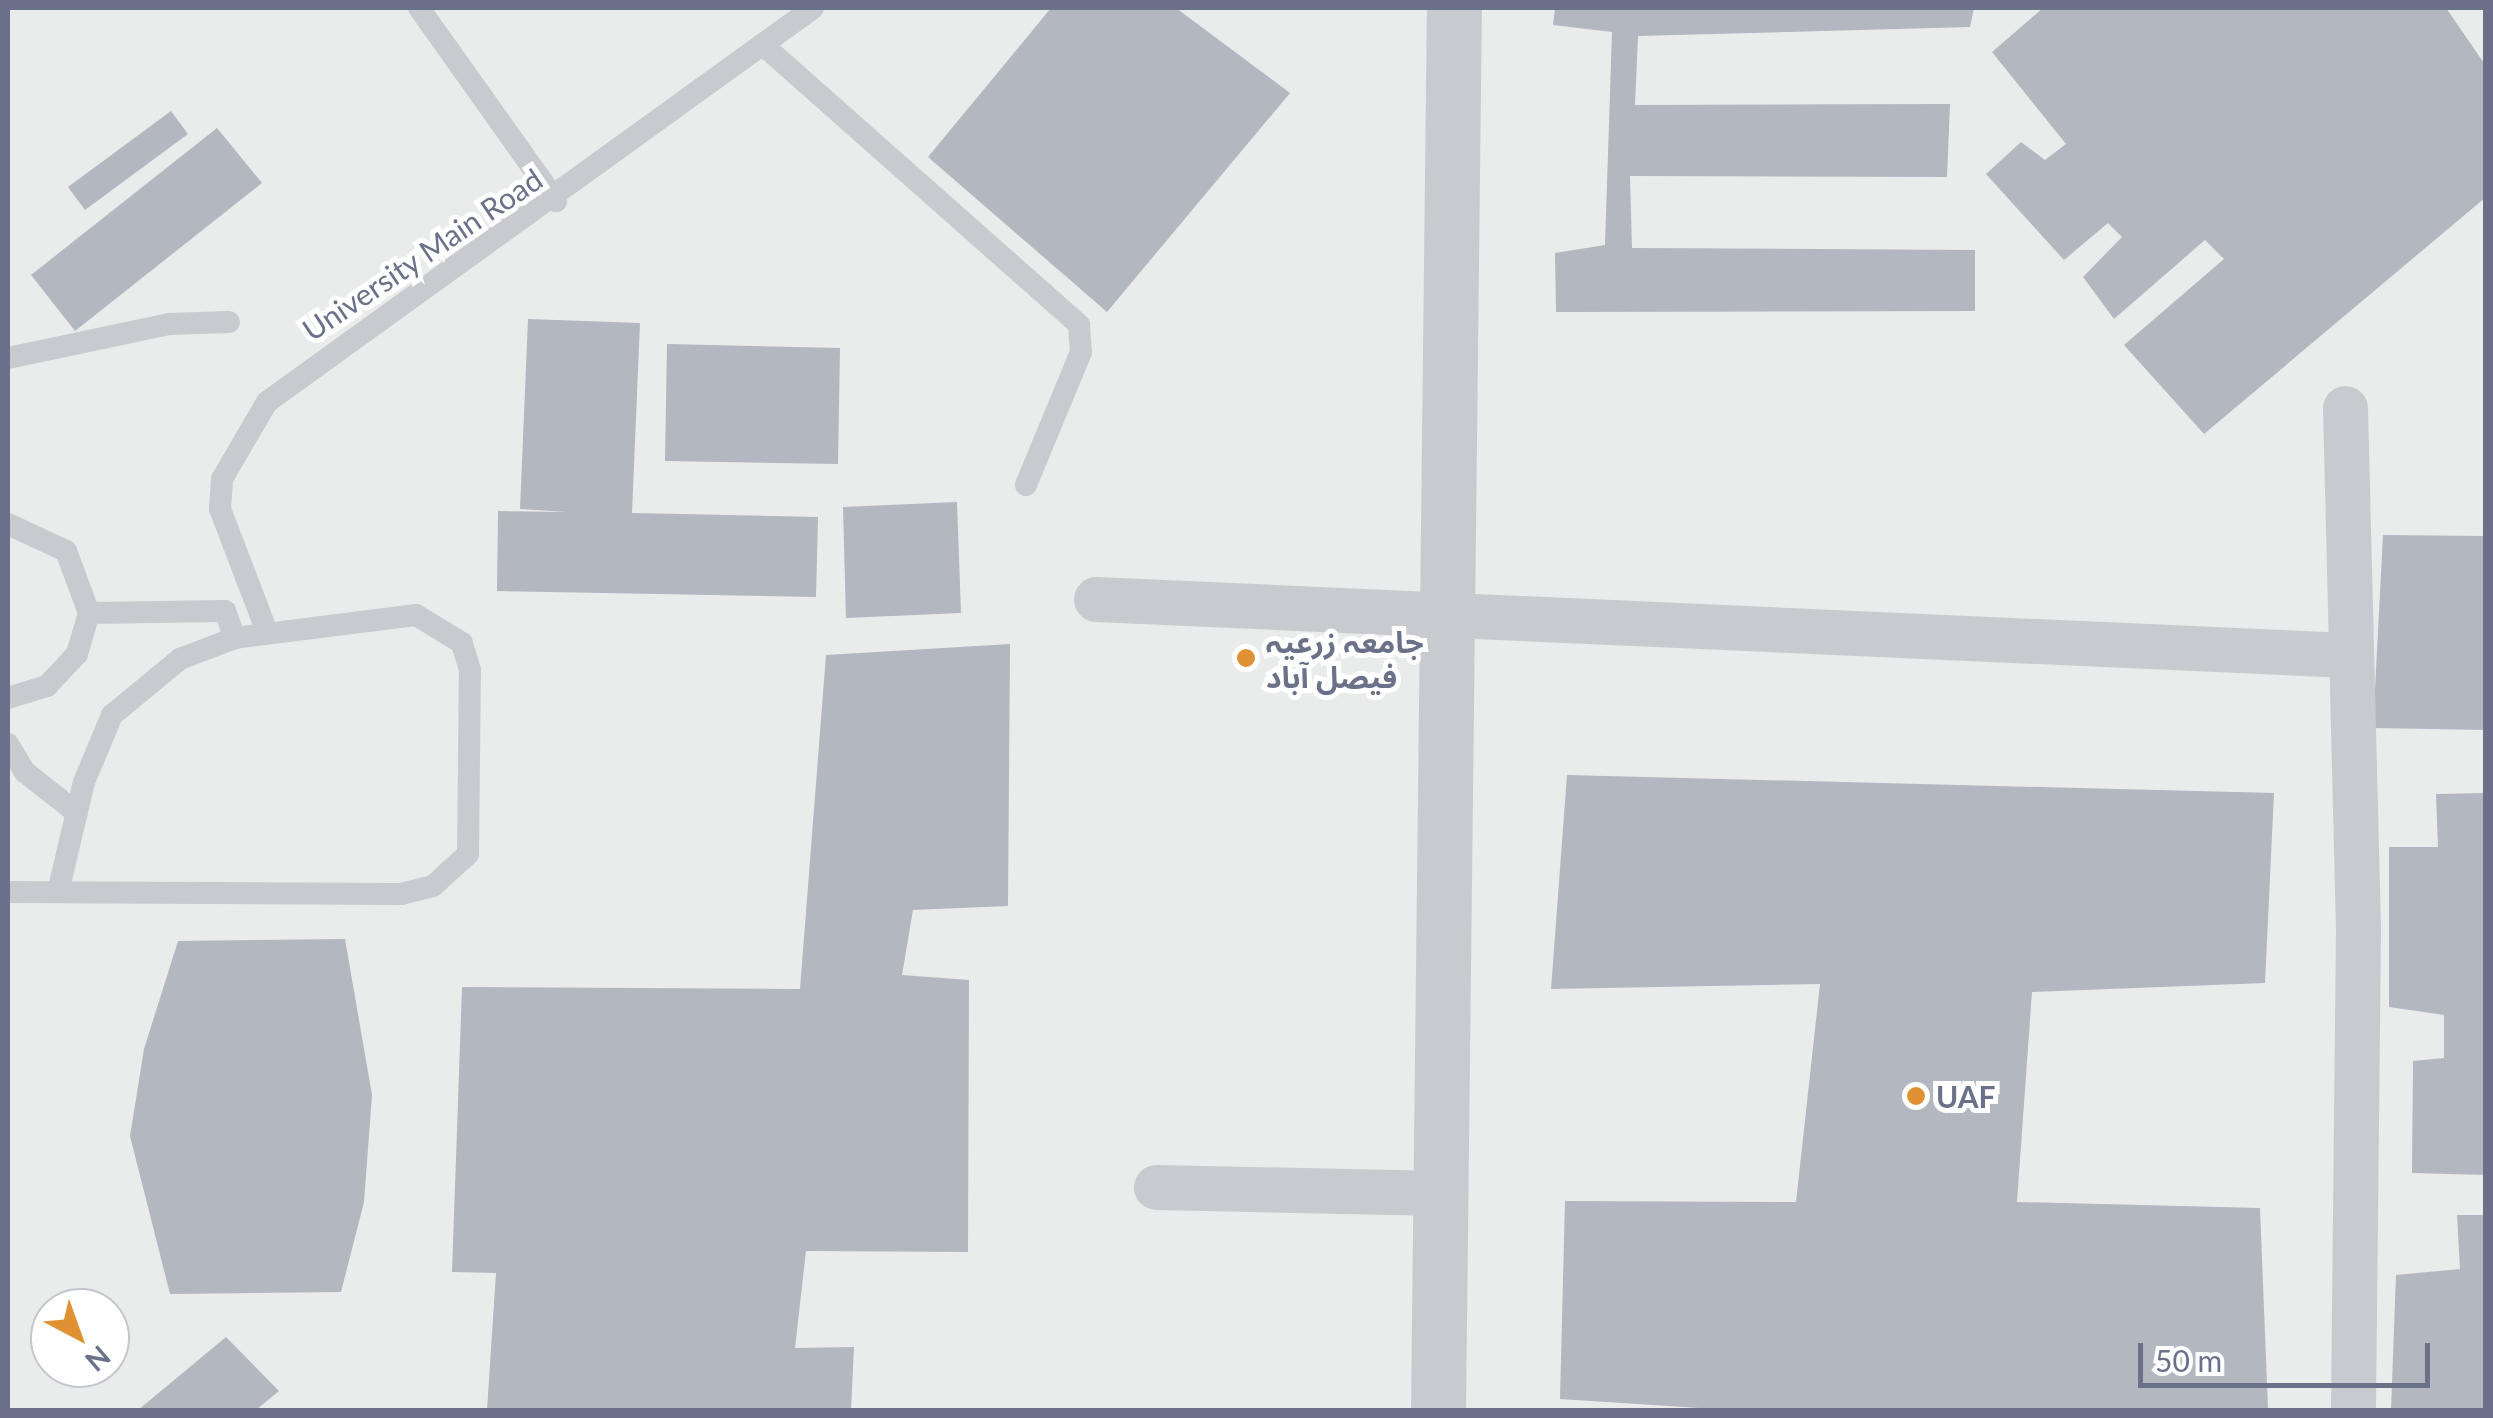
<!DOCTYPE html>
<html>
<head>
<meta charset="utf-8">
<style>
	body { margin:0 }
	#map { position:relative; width:2493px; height:1418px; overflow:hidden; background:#f9faf8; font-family:Lato,"Noto Sans Arabic",sans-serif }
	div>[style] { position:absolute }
	.built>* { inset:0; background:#eaebeb }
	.building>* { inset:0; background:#b3b7c0 }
	.service>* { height:22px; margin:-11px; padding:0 11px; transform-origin:11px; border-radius:11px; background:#c8cacf }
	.minor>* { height:45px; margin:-22.5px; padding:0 22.5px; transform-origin:22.5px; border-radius:22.5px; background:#c8cacf }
	.tertiary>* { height:55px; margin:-27.5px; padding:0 27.5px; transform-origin:27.5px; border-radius:27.5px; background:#c8cacf }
	.dots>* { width:28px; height:28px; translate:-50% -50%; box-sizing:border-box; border:5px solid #fff; border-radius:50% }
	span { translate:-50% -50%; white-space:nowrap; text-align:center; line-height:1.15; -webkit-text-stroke:10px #fff; paint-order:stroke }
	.street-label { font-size:30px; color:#6a7188 }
	.poi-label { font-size:30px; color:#6a7188; font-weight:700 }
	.left { translate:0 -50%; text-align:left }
	.frame { position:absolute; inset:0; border:10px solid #6a7188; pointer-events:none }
	.north { position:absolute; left:30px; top:1288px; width:100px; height:100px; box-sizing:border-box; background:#fff; border:2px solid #c3c6cf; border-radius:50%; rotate:139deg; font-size:28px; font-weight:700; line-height:40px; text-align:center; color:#6a7188 }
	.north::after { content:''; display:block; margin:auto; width:35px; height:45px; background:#df9133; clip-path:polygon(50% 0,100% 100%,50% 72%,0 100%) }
	.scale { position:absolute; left:2138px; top:1343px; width:292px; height:45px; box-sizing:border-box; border:5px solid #6a7188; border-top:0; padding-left:12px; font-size:30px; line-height:35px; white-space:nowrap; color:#6a7188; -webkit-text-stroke:8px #fff; paint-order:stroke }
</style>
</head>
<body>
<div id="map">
	<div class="built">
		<div style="clip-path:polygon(evenodd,8px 8px,2485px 8px,2485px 1410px,8px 1410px,8px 8px,50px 1308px,110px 1308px,110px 1368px,50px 1368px,50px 1308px)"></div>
	</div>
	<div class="building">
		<div style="clip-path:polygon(1051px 8px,1176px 8px,1290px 93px,1107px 312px,928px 157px)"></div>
		<div style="clip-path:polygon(1555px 8px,1974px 8px,1970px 27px,1638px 36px,1635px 105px,1950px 104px,1947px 177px,1630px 176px,1632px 248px,1975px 250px,1975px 311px,1556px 312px,1555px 253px,1605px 245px,1612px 32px,1553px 25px)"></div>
		<div style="clip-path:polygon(2043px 8px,2446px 8px,2486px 66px,2486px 197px,2204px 434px,2124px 345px,2224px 259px,2205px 240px,2114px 319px,2083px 277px,2122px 237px,2108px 223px,2064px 260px,1986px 174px,2021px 142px,2045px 160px,2066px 144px,1992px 52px)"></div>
		<div style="clip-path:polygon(171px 111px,188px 134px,85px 210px,68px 187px)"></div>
		<div style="clip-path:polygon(217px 128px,262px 183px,75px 331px,31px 275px)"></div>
		<div style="clip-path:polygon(528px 319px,640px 323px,632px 513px,818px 517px,816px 597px,497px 591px,498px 511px,568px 512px,520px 509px)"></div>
		<div style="clip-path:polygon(667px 344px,840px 348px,838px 464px,665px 461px)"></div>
		<div style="clip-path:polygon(957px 502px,961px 613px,846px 618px,843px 507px)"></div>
		<div style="clip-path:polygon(2383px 535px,2486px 536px,2486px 730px,2373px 728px)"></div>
		<div style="clip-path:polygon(1010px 644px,1008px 906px,913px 910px,902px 975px,969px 980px,968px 1252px,806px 1251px,795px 1348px,854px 1347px,851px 1410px,487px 1410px,496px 1273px,452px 1272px,462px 987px,800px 989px,826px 655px)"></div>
		<div style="clip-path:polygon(1567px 775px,2274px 793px,2265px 983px,2032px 992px,2017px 1202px,2260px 1208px,2268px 1409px,1730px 1410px,1560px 1399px,1565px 1201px,1796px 1202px,1820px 984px,1551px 989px)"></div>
		<div style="clip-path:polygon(2486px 793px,2486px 1175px,2412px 1173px,2413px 1061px,2444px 1058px,2444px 1015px,2389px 1007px,2389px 847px,2438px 847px,2436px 794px)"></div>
		<div style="clip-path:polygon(345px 939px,372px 1095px,364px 1202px,341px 1292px,170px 1294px,130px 1136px,144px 1049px,178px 941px)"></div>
		<div style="clip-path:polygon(2457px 1215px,2486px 1215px,2486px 1410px,2391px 1410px,2396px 1275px,2460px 1269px)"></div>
		<div style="clip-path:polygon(226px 1337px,279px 1391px,256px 1410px,138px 1410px)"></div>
	</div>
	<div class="service">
		<div style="left:419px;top:8px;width:237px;rotate:54.6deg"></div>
		<div style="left:763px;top:45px;width:422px;rotate:41.5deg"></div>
		<div style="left:1079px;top:325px;width:27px;rotate:86deg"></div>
		<div style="left:1081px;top:352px;width:144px;rotate:112.5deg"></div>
		<div style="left:8px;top:358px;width:166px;rotate:-11.9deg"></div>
		<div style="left:170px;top:324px;width:59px;rotate:-1.9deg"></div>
		<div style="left:8px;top:524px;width:64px;rotate:25deg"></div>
		<div style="left:66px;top:551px;width:66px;rotate:69.6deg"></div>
		<div style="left:89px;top:613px;width:43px;rotate:106.3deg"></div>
		<div style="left:77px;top:654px;width:44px;rotate:133.2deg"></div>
		<div style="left:47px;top:686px;width:41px;rotate:162.9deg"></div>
		<div style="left:89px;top:613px;width:136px;rotate:-0.8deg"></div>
		<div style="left:225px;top:611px;width:29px;rotate:70deg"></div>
		<div style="left:267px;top:632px;width:132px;rotate:-110.9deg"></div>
		<div style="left:220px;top:509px;width:30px;rotate:-86deg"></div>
		<div style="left:222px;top:479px;width:89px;rotate:-59.7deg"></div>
		<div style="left:267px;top:402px;width:673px;rotate:-35.81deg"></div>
		<div style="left:8px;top:744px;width:33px;rotate:59deg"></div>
		<div style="left:25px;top:772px;width:66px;rotate:38.3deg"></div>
		<div style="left:8px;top:892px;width:393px;rotate:0.3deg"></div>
		<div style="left:401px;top:894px;width:33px;rotate:-14deg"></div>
		<div style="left:433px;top:886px;width:47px;rotate:-42.4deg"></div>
		<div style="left:468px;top:854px;width:184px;rotate:-89.4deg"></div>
		<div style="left:470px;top:670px;width:28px;rotate:-107deg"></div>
		<div style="left:462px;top:643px;width:54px;rotate:-148.7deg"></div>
		<div style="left:416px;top:615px;width:182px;rotate:172.8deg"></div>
		<div style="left:235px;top:638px;width:59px;rotate:159.1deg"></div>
		<div style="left:180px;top:659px;width:88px;rotate:140.5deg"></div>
		<div style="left:112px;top:715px;width:73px;rotate:112.7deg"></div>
		<div style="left:84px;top:782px;width:113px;rotate:103.3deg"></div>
	</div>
	<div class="minor">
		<div style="left:2345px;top:408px;width:521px;rotate:88.57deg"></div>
		<div style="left:2358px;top:929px;width:481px;rotate:90.6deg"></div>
		<div style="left:1096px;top:599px;width:1252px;rotate:2.56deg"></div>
		<div style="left:1156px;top:1187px;width:284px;rotate:1.2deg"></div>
	</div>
	<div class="tertiary">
		<div style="left:1438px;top:1410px;width:1402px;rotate:-89.35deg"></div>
	</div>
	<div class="dots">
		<div style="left:1246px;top:658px;background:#df9133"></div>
		<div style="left:1916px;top:1096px;background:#df9133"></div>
	</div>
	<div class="street-label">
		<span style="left:422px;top:254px;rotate:-34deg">University Main Road</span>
	</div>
	<div class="poi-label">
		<span class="left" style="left:1266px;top:658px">جامعہ زرعیہ<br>فیصل آباد</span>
		<span class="left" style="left:1936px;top:1096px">UAF</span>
	</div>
	<div class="frame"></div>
	<div class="north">N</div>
	<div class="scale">50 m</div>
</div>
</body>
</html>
